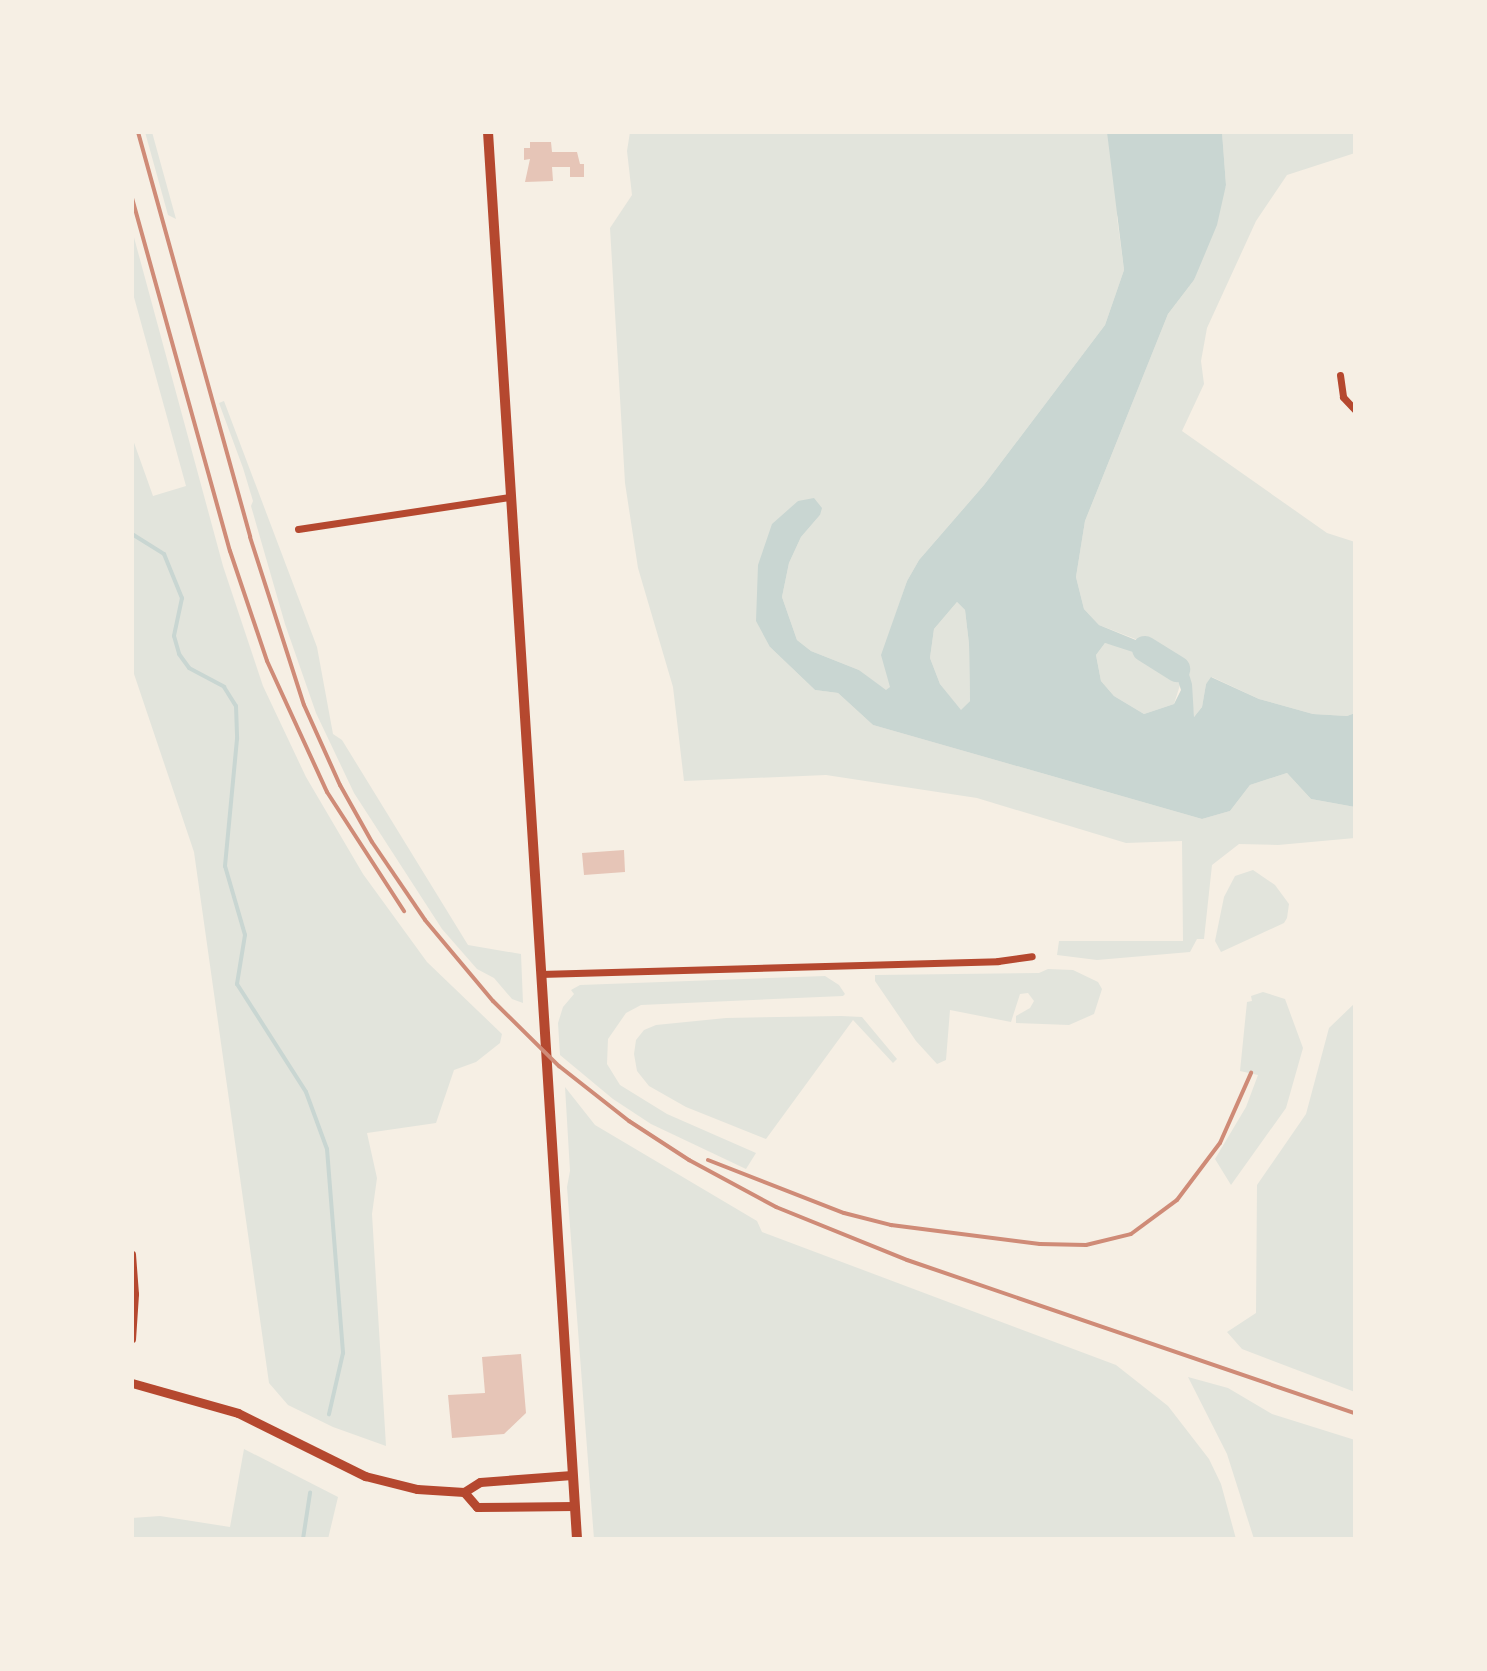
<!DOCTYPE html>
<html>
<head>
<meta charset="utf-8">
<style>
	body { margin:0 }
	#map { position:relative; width:1487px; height:1671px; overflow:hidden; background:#f6efe4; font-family:"Noto Sans",sans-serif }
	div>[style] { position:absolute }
	.green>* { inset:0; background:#e2e4dc }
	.water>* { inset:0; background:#c9d6d2 }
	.stream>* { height:4px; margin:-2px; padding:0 2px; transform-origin:2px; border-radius:2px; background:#c9d6d2 }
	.river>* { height:26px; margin:-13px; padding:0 13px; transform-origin:13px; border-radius:13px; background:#c9d6d2 }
	.building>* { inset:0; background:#e6c5b7 }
	.minor>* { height:7px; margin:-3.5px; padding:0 3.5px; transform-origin:3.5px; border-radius:3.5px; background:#b5482f }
	.tertiary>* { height:9px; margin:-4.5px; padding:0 4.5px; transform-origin:4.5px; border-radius:4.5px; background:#b5482f }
	.secondary>* { height:10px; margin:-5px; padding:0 5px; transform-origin:5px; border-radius:5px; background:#b5482f }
	.rail>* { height:4px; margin:-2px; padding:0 2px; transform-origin:2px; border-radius:2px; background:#cf8b77 }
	span { translate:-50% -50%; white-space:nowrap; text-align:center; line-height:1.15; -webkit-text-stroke:7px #f6efe4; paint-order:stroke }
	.frame { position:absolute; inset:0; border:134px solid #f6efe4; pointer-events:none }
</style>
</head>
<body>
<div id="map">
	<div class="green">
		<div style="clip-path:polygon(145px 132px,152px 132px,176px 219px,168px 215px)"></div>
		<div style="clip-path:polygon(630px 132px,1143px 132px,1117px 217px,1124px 270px,1105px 325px,984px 485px,919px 560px,907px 581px,882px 655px,891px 687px,886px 691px,859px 670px,811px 651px,797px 640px,782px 597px,789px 563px,801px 537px,820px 515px,798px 501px,770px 647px,815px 690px,838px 693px,873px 725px,1202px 819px,1230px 811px,1250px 785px,1287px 773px,1311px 799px,1355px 807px,1355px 838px,1278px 845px,1239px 844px,1212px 865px,1204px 939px,1197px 939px,1190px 952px,1097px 960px,1057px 955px,1059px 941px,1183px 941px,1182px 841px,1126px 843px,977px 798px,826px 775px,684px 781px,673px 687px,638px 568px,625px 483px,610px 228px,632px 195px,627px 151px)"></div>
		<div style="clip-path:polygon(1222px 132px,1355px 132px,1355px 153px,1287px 175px,1256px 221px,1207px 328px,1201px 361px,1204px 384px,1182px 431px,1327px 533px,1355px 542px,1355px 713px,1347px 716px,1313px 714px,1259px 699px,1212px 677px,1206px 684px,1202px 707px,1194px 717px,1189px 674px,1181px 682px,1174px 704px,1144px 714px,1114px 696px,1101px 681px,1096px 655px,1105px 643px,1142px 652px,1143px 642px,1099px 625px,1084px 609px,1076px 577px,1085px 521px,1168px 314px,1194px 280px,1226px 185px)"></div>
		<div style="clip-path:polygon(132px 230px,223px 566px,263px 686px,306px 777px,363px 874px,427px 962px,502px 1034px,500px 1043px,476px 1062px,454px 1070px,436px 1123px,367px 1133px,377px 1178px,372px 1214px,386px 1446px,333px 1427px,288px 1405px,269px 1383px,194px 852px,132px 668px,132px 437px,153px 496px,186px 486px,132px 290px)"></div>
		<div style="clip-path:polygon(224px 401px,317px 647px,333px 734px,342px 740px,468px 945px,521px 954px,523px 1003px,512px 999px,494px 978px,477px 969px,442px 929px,354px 793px,316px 713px,285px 624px,251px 506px,253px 501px,243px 468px,219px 403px)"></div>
		<div style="clip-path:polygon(957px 602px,965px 610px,969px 644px,970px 701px,961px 711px,940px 684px,930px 658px,934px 629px)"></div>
		<div style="clip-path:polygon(1253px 870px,1275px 885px,1289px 904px,1287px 918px,1284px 923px,1221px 952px,1215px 941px,1224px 897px,1235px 876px)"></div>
		<div style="clip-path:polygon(1048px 969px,1073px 970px,1098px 982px,1102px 989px,1094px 1014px,1069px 1025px,1016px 1023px,1016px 1016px,1030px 1008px,1034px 1001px,1028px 993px,1020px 994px,1011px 1022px,950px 1010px,946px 1060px,937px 1064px,916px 1041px,875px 981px,875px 975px,1039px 973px)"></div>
		<div style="clip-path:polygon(825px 976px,839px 985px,845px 994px,843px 996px,641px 1005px,626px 1013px,608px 1039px,607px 1064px,620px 1085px,667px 1114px,756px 1153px,746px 1169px,651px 1124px,613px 1099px,560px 1055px,558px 1023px,563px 1007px,574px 994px,571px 990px,580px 985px)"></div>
		<div style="clip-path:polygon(1263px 992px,1285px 999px,1303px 1048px,1286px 1108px,1231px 1185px,1215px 1159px,1246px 1107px,1258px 1075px,1240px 1071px,1247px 1002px,1252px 1001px,1251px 996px)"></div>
		<div style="clip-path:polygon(1355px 1003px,1355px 1392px,1242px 1349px,1227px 1332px,1256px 1313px,1257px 1185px,1306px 1114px,1329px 1028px)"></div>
		<div style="clip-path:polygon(841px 1016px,862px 1017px,897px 1059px,893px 1063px,853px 1020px,766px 1139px,686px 1107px,649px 1086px,637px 1071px,634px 1054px,636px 1040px,644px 1030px,656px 1025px,726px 1018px)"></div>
		<div style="clip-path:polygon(565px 1087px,595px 1125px,757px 1221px,762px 1232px,1116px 1365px,1168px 1406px,1209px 1459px,1221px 1484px,1236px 1539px,594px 1539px,567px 1187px,570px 1171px)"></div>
		<div style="clip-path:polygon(1188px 1377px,1228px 1388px,1272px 1414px,1355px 1440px,1355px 1539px,1254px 1539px,1227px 1454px)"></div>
		<div style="clip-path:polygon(244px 1449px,338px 1497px,328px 1539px,132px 1539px,132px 1518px,160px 1516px,230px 1527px)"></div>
	</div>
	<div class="water">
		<div style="clip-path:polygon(evenodd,1107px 132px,1222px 132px,1226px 185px,1217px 225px,1194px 280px,1168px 314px,1085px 521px,1076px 577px,1084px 609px,1099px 625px,1148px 645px,1142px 652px,1133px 652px,1105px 643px,1096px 655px,1101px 681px,1114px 696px,1144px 714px,1174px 704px,1181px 690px,1175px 671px,1181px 667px,1189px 674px,1192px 684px,1194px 717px,1202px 707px,1206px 684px,1211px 677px,1259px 699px,1313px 714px,1347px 716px,1355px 713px,1355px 807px,1311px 799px,1287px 773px,1250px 785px,1230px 811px,1202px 819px,873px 725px,838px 693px,815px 690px,770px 647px,756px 621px,758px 565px,772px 524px,798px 501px,814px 498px,822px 508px,820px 515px,801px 537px,789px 563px,782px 597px,797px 640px,811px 651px,859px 670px,886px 690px,890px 687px,881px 655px,907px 581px,919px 560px,984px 485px,1105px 325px,1124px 270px,1107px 132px,957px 602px,965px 610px,969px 644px,970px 701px,961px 710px,940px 684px,930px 658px,934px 629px,957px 602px)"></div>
	</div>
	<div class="stream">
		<div style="left:132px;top:534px;width:38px;rotate:32deg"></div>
		<div style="left:164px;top:554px;width:48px;rotate:67.8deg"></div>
		<div style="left:182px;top:598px;width:39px;rotate:102deg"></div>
		<div style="left:174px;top:636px;width:19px;rotate:74deg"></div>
		<div style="left:179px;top:654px;width:17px;rotate:54deg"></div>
		<div style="left:189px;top:668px;width:40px;rotate:28deg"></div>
		<div style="left:224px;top:687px;width:22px;rotate:58deg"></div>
		<div style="left:236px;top:706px;width:33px;rotate:88deg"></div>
		<div style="left:237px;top:739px;width:128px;rotate:95.4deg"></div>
		<div style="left:225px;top:866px;width:72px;rotate:73.8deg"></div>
		<div style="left:245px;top:935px;width:50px;rotate:99.3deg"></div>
		<div style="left:237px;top:984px;width:128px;rotate:57.4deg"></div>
		<div style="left:306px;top:1092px;width:61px;rotate:69.8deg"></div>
		<div style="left:327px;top:1149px;width:205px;rotate:85.5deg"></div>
		<div style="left:343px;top:1353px;width:63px;rotate:102.9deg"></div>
		<div style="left:303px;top:1539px;width:47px;rotate:-81.3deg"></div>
	</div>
	<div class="river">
		<div style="left:1145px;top:649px;width:38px;rotate:32deg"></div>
	</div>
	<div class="building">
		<div style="clip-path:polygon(530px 142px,551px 142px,552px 152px,577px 152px,580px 164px,584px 164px,584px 177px,570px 177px,570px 167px,552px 167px,553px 181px,525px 182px,530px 159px,524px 160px,524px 148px,530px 148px)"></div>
		<div style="clip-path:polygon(624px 850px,625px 872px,584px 875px,582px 853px)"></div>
		<div style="clip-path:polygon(521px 1354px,526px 1413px,504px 1434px,452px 1438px,448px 1395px,485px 1393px,482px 1357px)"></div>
	</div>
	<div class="minor">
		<div style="left:1340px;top:375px;width:22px;rotate:82deg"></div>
		<div style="left:1343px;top:397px;width:18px;rotate:47deg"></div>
		<div style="left:298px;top:529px;width:214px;rotate:-8.6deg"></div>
		<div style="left:540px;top:974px;width:458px;rotate:-1.6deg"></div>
		<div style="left:998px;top:961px;width:34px;rotate:-8deg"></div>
		<div style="left:132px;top:1254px;width:40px;rotate:85.7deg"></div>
		<div style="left:135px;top:1294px;width:45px;rotate:93.8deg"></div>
	</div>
	<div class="tertiary">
		<div style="left:132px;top:1383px;width:110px;rotate:15.8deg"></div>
		<div style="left:238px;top:1413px;width:142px;rotate:26.4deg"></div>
		<div style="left:365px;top:1476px;width:54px;rotate:14deg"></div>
		<div style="left:417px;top:1489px;width:47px;rotate:3.7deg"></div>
		<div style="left:464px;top:1492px;width:19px;rotate:-32deg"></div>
		<div style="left:480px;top:1482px;width:92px;rotate:-4.4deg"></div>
		<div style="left:464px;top:1492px;width:20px;rotate:49deg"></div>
		<div style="left:477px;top:1507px;width:97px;rotate:-0.6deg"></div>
	</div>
	<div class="secondary">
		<div style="left:488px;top:132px;width:1410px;rotate:86.38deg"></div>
	</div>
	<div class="rail">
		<div style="left:138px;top:132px;width:420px;rotate:74.5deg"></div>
		<div style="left:250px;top:537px;width:176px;rotate:72.2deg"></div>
		<div style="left:304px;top:705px;width:88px;rotate:65.8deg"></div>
		<div style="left:340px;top:785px;width:65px;rotate:60.7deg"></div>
		<div style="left:372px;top:842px;width:94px;rotate:55.8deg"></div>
		<div style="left:425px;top:920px;width:106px;rotate:50deg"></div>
		<div style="left:493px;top:1001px;width:93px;rotate:44.6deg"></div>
		<div style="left:559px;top:1066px;width:89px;rotate:38.2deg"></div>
		<div style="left:629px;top:1121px;width:72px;rotate:33deg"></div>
		<div style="left:689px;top:1160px;width:99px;rotate:28.4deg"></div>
		<div style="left:776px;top:1207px;width:141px;rotate:22deg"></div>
		<div style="left:907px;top:1260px;width:473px;rotate:18.9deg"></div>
		<div style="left:132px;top:198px;width:366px;rotate:74.5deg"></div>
		<div style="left:230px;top:551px;width:116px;rotate:71.4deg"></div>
		<div style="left:267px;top:661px;width:144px;rotate:65.4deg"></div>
		<div style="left:327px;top:792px;width:142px;rotate:57.1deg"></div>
		<div style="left:708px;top:1160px;width:146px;rotate:21.3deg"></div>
		<div style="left:844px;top:1213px;width:49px;rotate:14.3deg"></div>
		<div style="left:891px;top:1225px;width:150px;rotate:7.3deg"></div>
		<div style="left:1040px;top:1244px;width:46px;rotate:1.2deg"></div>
		<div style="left:1086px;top:1245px;width:46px;rotate:-13.7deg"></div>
		<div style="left:1131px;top:1234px;width:57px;rotate:-36.5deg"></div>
		<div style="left:1177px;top:1200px;width:71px;rotate:-53deg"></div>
		<div style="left:1220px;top:1143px;width:77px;rotate:-66.1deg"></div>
	</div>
	<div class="frame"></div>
</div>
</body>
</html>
